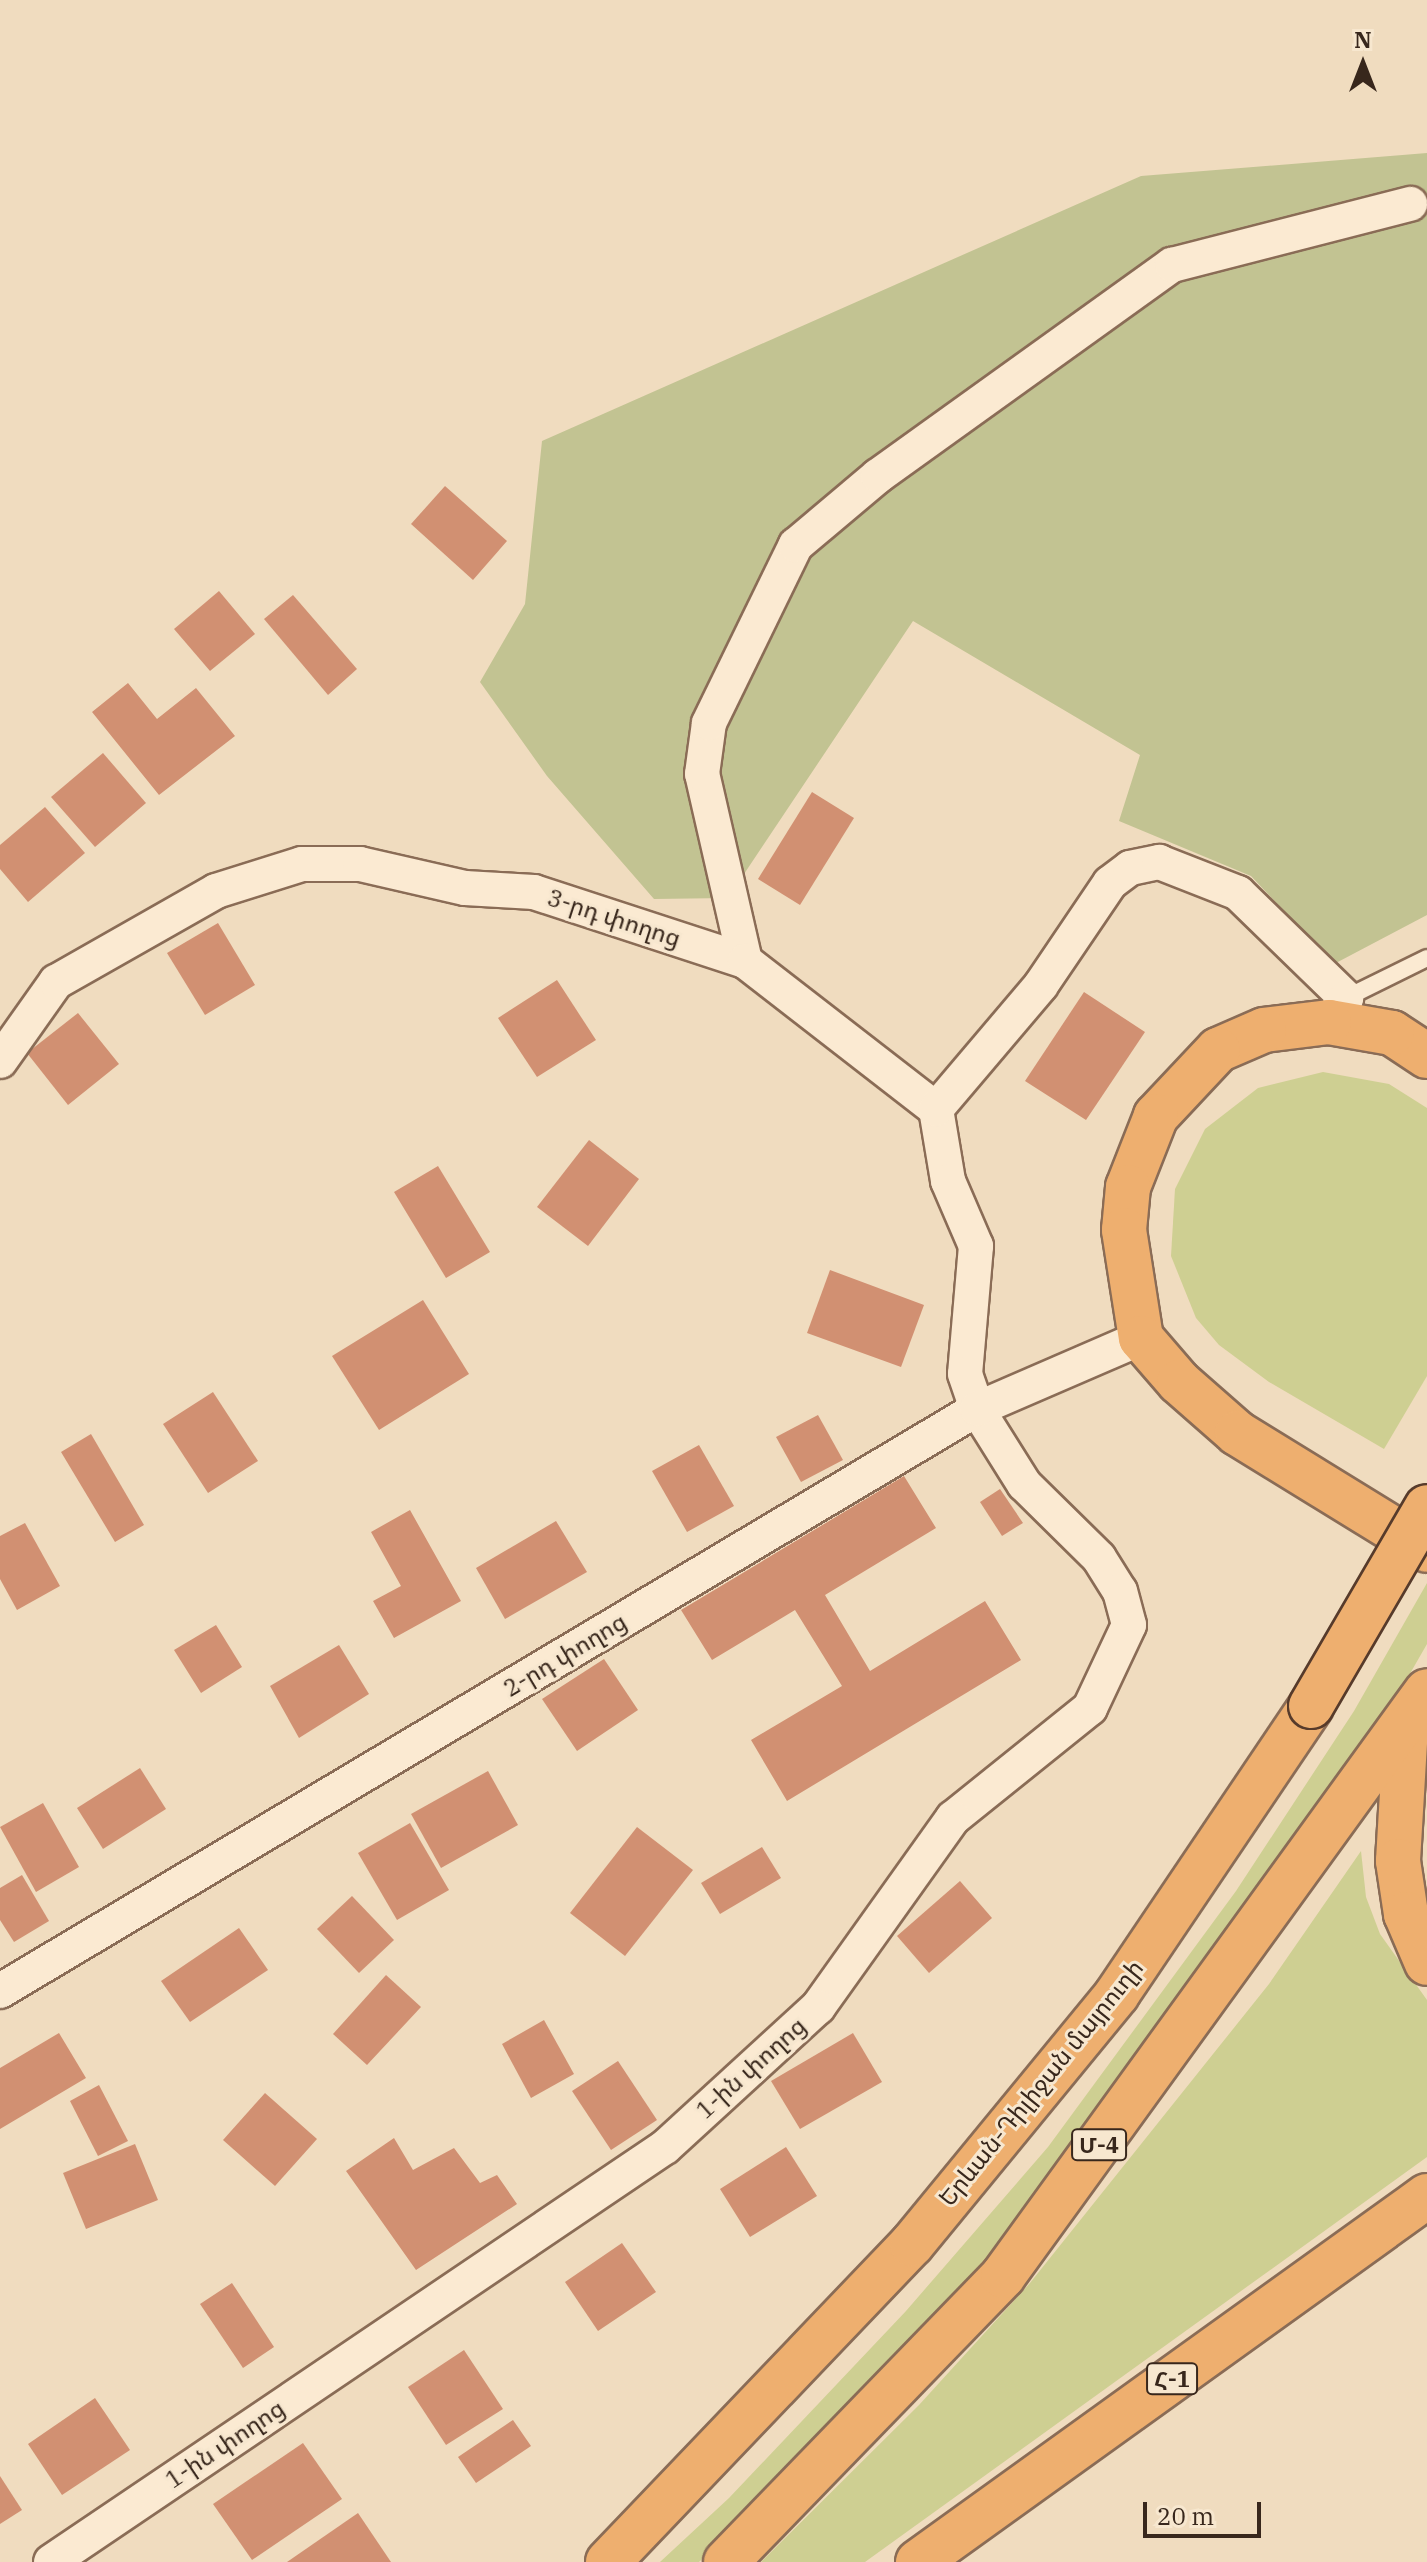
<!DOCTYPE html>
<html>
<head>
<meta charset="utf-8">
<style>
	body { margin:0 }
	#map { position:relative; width:1427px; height:2562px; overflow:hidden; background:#f0dcbf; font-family:"IBM Plex Serif","Noto Sans Armenian",serif }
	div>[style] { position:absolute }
	.green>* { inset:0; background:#cecf92 }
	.cemetery>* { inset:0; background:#c2c392 }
	.building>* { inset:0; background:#d19072 }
	.roads { filter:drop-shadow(2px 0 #8a6c56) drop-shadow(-2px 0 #8a6c56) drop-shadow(0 2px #8a6c56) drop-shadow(0 -2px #8a6c56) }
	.service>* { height:16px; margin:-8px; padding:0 8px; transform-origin:8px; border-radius:8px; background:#fbead2 }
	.minor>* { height:34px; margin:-17px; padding:0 17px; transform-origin:17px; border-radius:17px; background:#fbead2 }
	.trunk>* { height:44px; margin:-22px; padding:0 22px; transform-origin:22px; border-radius:22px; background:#eeaf6f }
	.bridges { filter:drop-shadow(2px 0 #573b2b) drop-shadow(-2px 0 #573b2b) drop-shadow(0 2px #573b2b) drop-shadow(0 -2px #573b2b) }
	.trunk-bridge>* { height:44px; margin:-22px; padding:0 22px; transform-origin:22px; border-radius:22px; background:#eeaf6f }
	span { translate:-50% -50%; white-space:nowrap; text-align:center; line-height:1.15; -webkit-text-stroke:6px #f7e7cf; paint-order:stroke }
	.shield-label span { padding:2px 6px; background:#f7e7cf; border:2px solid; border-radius:6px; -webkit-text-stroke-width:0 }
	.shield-label { font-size:22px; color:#38271c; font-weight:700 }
	.street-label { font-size:24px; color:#38271c }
	.north { position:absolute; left:1323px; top:24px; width:80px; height:80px; -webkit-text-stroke:6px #f7e7cf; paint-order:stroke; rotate:0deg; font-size:22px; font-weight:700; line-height:32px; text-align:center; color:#38271c }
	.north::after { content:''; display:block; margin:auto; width:28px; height:36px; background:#38271c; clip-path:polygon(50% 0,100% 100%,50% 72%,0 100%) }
	.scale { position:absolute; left:1143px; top:2502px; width:118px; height:36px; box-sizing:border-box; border:4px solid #38271c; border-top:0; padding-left:10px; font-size:24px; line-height:28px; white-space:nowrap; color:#38271c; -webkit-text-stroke:6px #f7e7cf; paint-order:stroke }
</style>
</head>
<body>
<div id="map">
	<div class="green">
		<div style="clip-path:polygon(1323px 1072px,1389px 1084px,1427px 1108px,1427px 1376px,1384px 1449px,1269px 1382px,1219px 1345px,1196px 1318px,1171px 1256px,1175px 1189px,1205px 1129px,1258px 1088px)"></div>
		<div style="clip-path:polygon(1427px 1583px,1427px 1644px,1377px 1731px,1065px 2170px,860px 2404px,699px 2562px,660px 2562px,729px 2498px,906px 2311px,1048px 2147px,1236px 1891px,1354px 1711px)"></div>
		<div style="clip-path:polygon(1361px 1851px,1366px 1897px,1380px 1934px,1427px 2000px,1427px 2157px,865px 2562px,761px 2562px,919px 2405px,1030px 2283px,1269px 1984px)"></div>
	</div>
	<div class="cemetery">
		<div style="clip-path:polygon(1427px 153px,1427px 915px,1334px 964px,1251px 876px,1119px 821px,1140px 755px,913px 621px,728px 898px,654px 899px,547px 776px,480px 682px,525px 604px,542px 441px,1141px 176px)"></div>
	</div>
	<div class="building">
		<div style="clip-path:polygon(445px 486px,507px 541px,473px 580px,411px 524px)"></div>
		<div style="clip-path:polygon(219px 591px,255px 634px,210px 671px,174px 629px)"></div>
		<div style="clip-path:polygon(293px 595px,357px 669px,328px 695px,264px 619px)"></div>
		<div style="clip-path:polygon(128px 683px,157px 719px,196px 688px,235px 736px,159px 795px,92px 712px)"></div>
		<div style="clip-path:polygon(103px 753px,146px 803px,95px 847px,51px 797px)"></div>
		<div style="clip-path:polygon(812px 792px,854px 818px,800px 905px,758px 879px)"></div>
		<div style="clip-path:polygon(45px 807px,85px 853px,28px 902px,0 869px,0 845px)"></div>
		<div style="clip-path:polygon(218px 923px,255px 985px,205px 1015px,167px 953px)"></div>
		<div style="clip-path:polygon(557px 980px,596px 1040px,537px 1077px,498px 1018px)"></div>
		<div style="clip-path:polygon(1084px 992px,1145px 1032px,1086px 1120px,1025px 1081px)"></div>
		<div style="clip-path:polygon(78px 1013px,119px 1064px,68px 1105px,27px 1053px)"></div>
		<div style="clip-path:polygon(589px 1140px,639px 1179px,588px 1246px,537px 1207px)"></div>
		<div style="clip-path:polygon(438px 1166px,490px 1252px,446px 1278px,394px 1192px)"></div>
		<div style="clip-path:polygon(830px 1270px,924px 1305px,901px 1367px,807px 1333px)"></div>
		<div style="clip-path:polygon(423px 1300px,469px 1374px,379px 1430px,332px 1356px)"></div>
		<div style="clip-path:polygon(213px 1392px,258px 1461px,208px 1493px,163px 1424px)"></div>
		<div style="clip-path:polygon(818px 1415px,843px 1460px,801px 1482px,776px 1437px)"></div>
		<div style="clip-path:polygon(91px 1434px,144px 1525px,115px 1542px,61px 1452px)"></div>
		<div style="clip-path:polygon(699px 1445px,734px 1506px,687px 1532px,652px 1471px)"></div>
		<div style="clip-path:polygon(904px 1476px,936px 1528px,825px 1595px,870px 1671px,985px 1601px,1021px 1660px,787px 1801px,751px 1740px,842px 1686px,795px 1610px,712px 1660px,681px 1610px)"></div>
		<div style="clip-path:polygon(1000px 1489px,1023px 1523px,1002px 1536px,980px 1502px)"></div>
		<div style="clip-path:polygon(410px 1510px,461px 1601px,394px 1638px,373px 1601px,401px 1586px,371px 1532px)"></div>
		<div style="clip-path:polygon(556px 1521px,587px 1572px,505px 1619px,476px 1568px)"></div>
		<div style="clip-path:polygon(25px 1523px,60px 1586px,17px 1610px,0 1579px,0 1536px)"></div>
		<div style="clip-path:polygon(216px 1625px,242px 1667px,201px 1693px,174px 1650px)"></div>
		<div style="clip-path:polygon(339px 1645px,369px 1694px,299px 1738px,270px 1686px)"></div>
		<div style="clip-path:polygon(604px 1659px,638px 1710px,577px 1751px,542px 1699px)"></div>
		<div style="clip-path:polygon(140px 1768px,166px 1809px,103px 1849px,77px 1808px)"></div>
		<div style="clip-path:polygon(488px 1771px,518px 1825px,441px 1868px,411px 1814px)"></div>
		<div style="clip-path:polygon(43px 1803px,79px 1867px,36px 1892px,0 1827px)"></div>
		<div style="clip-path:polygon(410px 1823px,449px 1890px,397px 1920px,358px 1853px)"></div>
		<div style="clip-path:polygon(637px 1827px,693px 1870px,625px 1956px,570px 1913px)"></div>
		<div style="clip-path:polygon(762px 1847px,781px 1878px,720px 1914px,701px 1883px)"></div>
		<div style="clip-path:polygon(22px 1875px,49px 1921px,14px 1942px,0 1920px,0 1888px)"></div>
		<div style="clip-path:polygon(960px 1881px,992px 1918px,929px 1973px,897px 1936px)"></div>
		<div style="clip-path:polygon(352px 1896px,394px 1940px,359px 1973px,317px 1929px)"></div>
		<div style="clip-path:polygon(239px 1928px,268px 1970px,190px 2022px,161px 1981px)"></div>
		<div style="clip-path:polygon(386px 1975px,421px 2007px,367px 2065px,333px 2034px)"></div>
		<div style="clip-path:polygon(544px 2020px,574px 2074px,531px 2098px,502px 2044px)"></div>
		<div style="clip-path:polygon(59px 2033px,86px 2078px,0 2129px,0 2068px)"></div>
		<div style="clip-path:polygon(853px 2033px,882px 2082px,800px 2129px,771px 2081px)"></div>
		<div style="clip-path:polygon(618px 2061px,657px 2120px,611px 2150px,572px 2091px)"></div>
		<div style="clip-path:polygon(99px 2085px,128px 2141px,98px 2156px,70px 2101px)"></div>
		<div style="clip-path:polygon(265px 2093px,317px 2139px,275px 2186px,223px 2140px)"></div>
		<div style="clip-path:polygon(394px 2138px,413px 2170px,454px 2148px,480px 2183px,497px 2175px,517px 2204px,416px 2270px,346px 2171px)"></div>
		<div style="clip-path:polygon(135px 2144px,158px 2200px,86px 2229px,63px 2173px)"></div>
		<div style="clip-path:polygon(786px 2147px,817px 2196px,750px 2237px,720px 2189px)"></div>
		<div style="clip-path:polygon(622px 2243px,656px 2292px,598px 2331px,565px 2282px)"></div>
		<div style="clip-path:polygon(232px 2283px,274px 2347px,243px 2368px,200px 2304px)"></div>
		<div style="clip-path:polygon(464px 2350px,503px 2409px,446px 2445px,408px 2387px)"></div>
		<div style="clip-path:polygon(95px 2398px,130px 2450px,62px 2495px,28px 2444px)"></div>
		<div style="clip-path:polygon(513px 2420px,531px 2446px,476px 2483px,458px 2457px)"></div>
		<div style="clip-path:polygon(303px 2443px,342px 2499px,252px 2560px,213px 2504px)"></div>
		<div style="clip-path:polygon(0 2476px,22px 2510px,0 2524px)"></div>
		<div style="clip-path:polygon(358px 2513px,391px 2562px,287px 2562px)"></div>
	</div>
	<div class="roads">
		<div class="service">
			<div style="left:1346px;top:998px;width:90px;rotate:-26.3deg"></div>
		</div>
		<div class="minor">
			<div style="left:745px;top:961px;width:192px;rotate:-102.9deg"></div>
			<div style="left:702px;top:774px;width:51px;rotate:-82.2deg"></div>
			<div style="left:709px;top:723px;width:198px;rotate:-64deg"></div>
			<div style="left:796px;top:545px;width:107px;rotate:-40.1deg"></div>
			<div style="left:878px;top:476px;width:362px;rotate:-35.7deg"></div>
			<div style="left:1172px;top:265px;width:246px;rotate:-14.4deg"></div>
			<div style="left:0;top:1061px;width:97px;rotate:-54.7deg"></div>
			<div style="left:56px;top:982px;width:184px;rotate:-29.6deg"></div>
			<div style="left:216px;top:891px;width:90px;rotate:-17.4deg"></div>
			<div style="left:302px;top:864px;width:58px"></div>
			<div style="left:360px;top:864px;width:108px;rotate:12.9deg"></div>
			<div style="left:465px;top:888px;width:69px;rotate:3.3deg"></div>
			<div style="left:534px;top:892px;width:222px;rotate:18.1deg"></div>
			<div style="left:745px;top:961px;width:242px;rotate:37.8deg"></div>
			<div style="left:936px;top:1109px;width:73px;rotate:80.5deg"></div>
			<div style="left:948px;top:1181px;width:71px;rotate:66.7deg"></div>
			<div style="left:976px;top:1246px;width:128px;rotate:94.9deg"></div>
			<div style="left:965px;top:1374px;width:37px;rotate:71deg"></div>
			<div style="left:977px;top:1409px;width:89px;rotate:57.9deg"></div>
			<div style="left:1024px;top:1484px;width:105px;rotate:44.6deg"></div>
			<div style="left:1099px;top:1558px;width:39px;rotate:58deg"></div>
			<div style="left:1120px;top:1591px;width:35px;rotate:75deg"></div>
			<div style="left:1129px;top:1625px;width:92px;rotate:115.2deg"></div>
			<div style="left:1090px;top:1708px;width:176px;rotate:141.2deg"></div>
			<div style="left:953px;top:1818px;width:232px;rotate:125.5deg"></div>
			<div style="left:818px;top:2007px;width:207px;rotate:137.5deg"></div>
			<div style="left:665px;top:2147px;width:741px;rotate:145.95deg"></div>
			<div style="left:936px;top:1109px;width:162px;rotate:-49.7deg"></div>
			<div style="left:1041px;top:985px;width:123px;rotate:-55.9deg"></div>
			<div style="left:1110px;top:883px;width:25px;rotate:-37deg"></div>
			<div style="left:1130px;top:868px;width:30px;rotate:-12deg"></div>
			<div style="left:1159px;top:862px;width:85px;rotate:21.4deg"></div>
			<div style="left:1238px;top:893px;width:151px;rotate:44.2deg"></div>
			<div style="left:1346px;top:998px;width:29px;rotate:125deg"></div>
			<div style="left:0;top:1991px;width:1137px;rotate:-30.78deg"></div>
			<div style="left:977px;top:1409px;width:179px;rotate:-23.4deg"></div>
		</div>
		<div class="trunk">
			<div style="left:1427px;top:1056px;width:42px;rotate:-146.7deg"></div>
			<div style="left:1392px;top:1033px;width:64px;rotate:-170.1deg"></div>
			<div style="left:1329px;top:1022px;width:65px;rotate:173deg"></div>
			<div style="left:1264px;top:1030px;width:50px;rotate:156.5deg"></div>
			<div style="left:1218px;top:1050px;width:91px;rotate:133.2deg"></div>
			<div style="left:1156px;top:1116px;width:76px;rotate:111.5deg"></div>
			<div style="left:1128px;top:1187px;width:43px;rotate:95.3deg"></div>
			<div style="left:1124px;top:1230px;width:109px;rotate:81.1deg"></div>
			<div style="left:1141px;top:1338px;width:58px;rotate:49.2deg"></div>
			<div style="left:1179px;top:1382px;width:77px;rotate:41.3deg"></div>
			<div style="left:1237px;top:1433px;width:223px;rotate:31.6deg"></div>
			<div style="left:1406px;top:1726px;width:135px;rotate:93.4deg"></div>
			<div style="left:1398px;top:1861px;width:54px;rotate:81.4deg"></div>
			<div style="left:1406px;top:1914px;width:53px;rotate:66.8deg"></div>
			<div style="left:608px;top:2562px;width:440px;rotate:-46.3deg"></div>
			<div style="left:912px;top:2244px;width:323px;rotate:-50.6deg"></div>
			<div style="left:1117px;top:1994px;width:347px;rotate:-56deg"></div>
			<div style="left:726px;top:2562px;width:398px;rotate:-45.9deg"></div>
			<div style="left:1003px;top:2276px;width:722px;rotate:-54.07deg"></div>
			<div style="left:918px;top:2562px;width:627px;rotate:-35.72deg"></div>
		</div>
	</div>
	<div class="bridges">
		<div class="trunk-bridge">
			<div style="left:1311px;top:1706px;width:230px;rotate:-59.8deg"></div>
		</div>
	</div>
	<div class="shield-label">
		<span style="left:1099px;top:2145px">Մ-4</span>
		<span style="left:1172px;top:2379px">Հ-1</span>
	</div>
	<div class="street-label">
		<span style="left:614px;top:918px;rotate:18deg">3-րդ փողոց</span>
		<span style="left:565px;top:1655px;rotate:-31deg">2-րդ փողոց</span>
		<span style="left:751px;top:2068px;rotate:-42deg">1-ին փողոց</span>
		<span style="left:1041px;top:2083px;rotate:-51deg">Երևան-Դիլիջան մայրուղի</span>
		<span style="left:225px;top:2444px;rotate:-34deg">1-ին փողոց</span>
	</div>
	<div class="north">N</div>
	<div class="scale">20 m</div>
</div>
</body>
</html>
